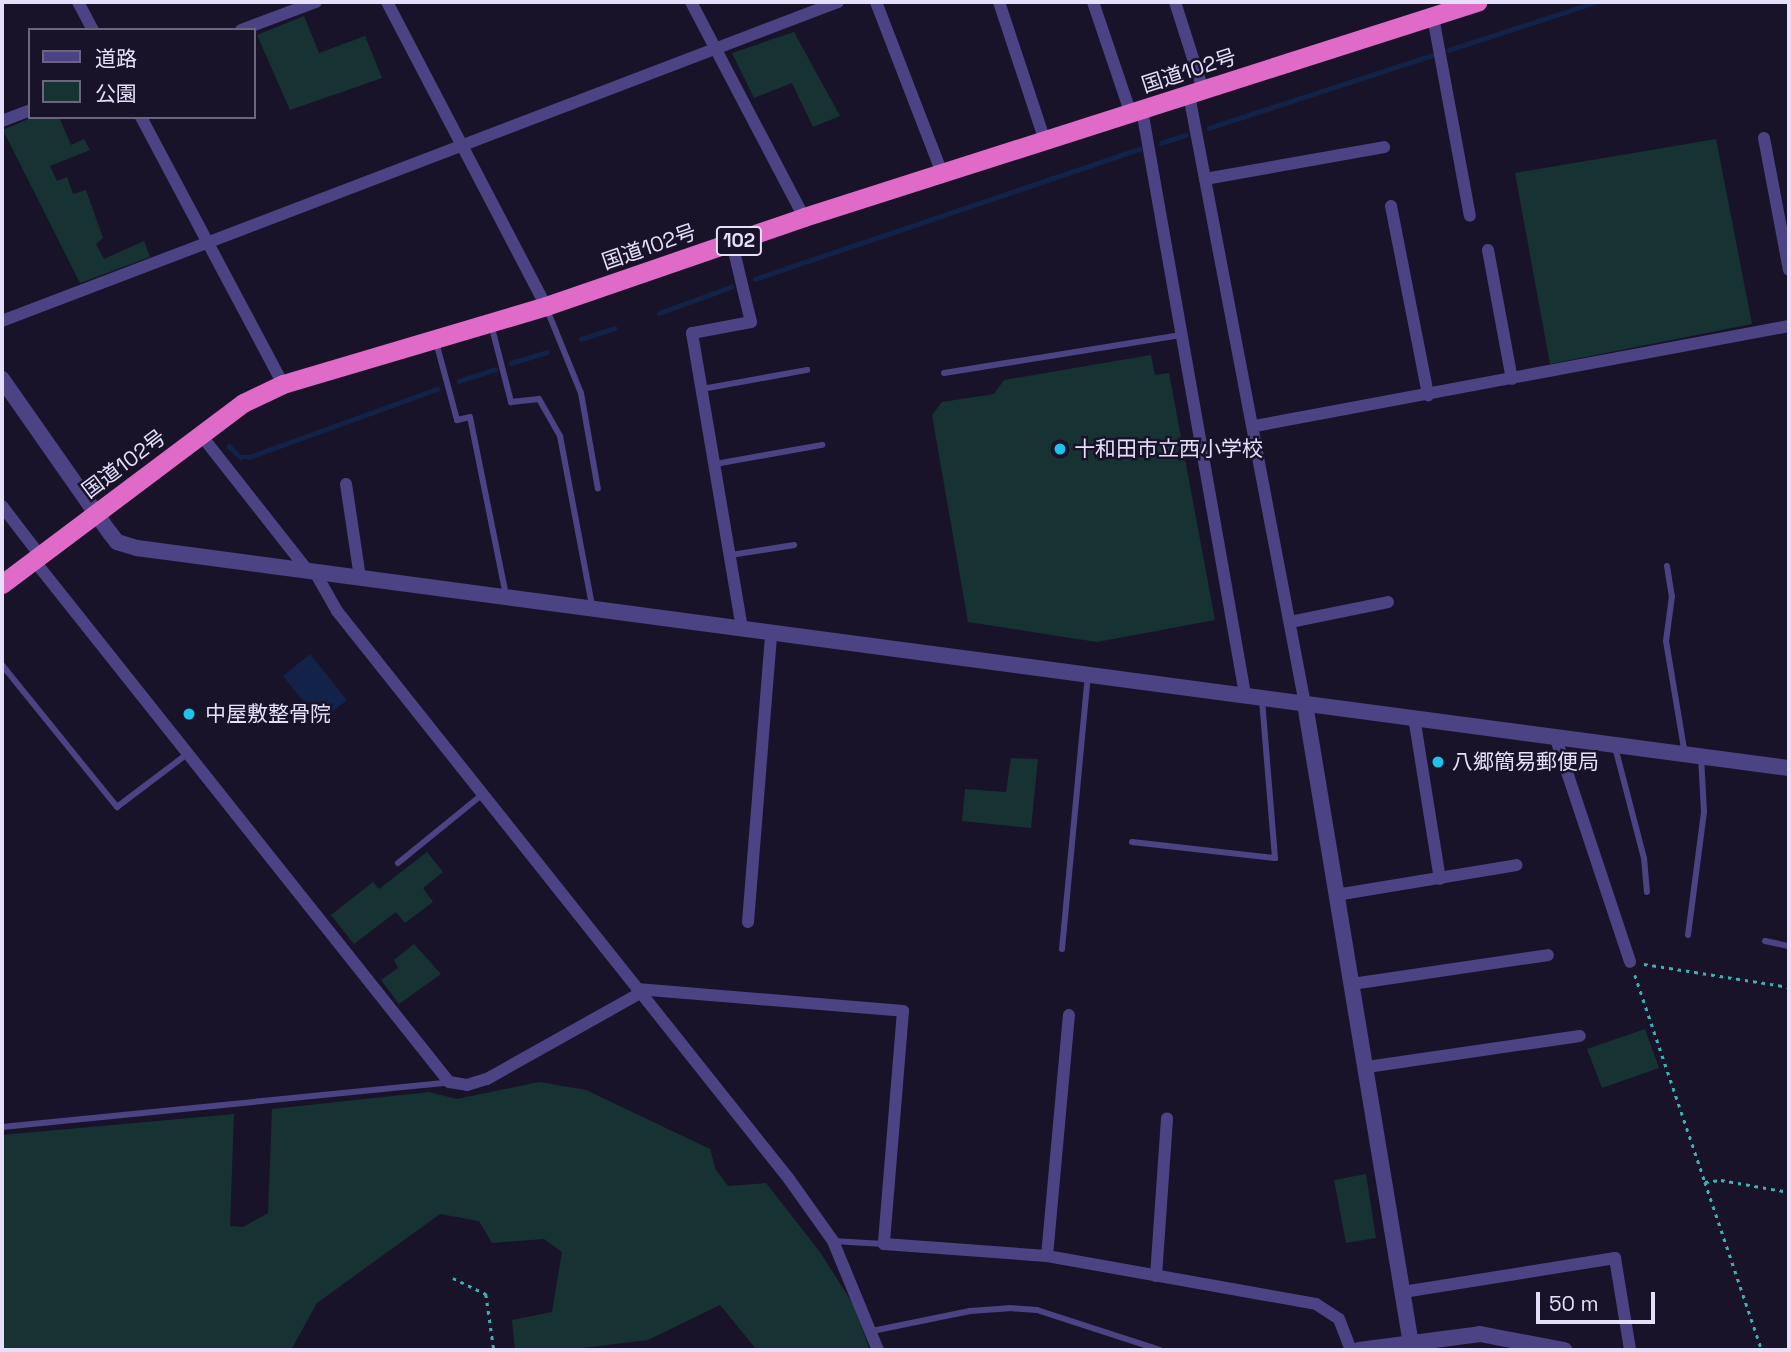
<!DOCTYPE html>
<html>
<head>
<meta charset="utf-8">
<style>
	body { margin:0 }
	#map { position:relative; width:1791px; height:1352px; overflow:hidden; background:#191329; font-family:"Space Grotesk","Noto Sans JP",sans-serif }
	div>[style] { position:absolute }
	.green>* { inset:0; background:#173233 }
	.water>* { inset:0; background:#122249 }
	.stream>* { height:4.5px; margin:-2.25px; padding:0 2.25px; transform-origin:2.25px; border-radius:2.25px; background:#122249 }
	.path>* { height:2.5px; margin-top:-1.25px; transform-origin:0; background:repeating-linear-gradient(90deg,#3cb0b3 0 3.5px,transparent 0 8.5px) }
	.service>* { height:6px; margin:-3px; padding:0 3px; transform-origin:3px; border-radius:3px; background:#4b4384 }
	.minor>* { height:12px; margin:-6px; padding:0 6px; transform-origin:6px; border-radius:6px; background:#4b4384 }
	.tertiary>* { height:16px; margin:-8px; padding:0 8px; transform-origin:8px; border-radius:8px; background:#4b4384 }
	.trunk>* { height:19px; margin:-9.5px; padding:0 9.5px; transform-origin:9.5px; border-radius:9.5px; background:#df6ac7 }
	.dots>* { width:19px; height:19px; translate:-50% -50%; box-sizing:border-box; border:4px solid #191329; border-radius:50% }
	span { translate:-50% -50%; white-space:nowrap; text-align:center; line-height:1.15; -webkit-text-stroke:5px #191329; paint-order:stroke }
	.shield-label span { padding:2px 5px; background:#191329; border:2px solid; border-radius:5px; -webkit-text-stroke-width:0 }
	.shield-label { font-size:19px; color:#e5dffc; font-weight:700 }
	.street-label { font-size:21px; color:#e5dffc }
	.poi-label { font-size:21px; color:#e5dffc }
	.left { translate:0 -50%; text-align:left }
	.frame { position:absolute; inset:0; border:4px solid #e5dffc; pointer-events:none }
	.legend { position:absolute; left:28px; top:28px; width:228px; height:91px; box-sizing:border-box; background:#191329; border:2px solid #6b657d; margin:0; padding:9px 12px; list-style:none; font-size:21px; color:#e5dffc }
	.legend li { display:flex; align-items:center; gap:14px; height:35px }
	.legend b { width:35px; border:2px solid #6b657d }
	.scale { position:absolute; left:1536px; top:1292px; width:119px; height:32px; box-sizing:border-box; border:4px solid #e5dffc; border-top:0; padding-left:9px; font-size:21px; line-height:24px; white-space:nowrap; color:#e5dffc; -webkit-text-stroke:5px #191329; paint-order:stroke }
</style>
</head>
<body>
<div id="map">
	<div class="green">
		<div style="clip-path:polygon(304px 16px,319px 53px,365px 36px,382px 78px,290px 110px,257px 35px)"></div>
		<div style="clip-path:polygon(794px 32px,840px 116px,813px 127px,792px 83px,754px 98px,732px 53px)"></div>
		<div style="clip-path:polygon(33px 117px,59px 117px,71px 145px,84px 139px,90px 150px,50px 166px,57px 181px,67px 177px,73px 194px,86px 190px,103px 238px,96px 244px,104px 259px,144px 241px,150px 257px,80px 283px,3px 130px)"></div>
		<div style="clip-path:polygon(1716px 139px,1752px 324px,1550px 364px,1515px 173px)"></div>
		<div style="clip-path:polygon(1151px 355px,1155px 375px,1169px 373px,1215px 620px,1097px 642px,968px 622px,932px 415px,942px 402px,994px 394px,1004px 380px)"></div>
		<div style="clip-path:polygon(1011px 758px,1038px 759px,1031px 828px,962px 821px,965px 789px,1006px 792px)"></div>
		<div style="clip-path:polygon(427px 852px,443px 872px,423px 888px,433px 902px,405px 923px,396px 912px,354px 944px,331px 915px,373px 882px,379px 889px)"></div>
		<div style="clip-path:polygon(414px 944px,441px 974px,399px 1004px,381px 980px,398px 968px,394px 960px)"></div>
		<div style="clip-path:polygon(1645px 1029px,1659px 1068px,1602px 1088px,1587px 1049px)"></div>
		<div style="clip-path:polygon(539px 1082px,586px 1090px,710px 1149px,716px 1170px,728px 1186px,766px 1183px,820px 1252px,853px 1304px,870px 1350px,757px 1350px,720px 1305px,648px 1340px,566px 1350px,515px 1350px,512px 1320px,552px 1312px,562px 1252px,544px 1239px,492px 1243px,479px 1221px,440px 1214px,317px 1303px,291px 1350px,2px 1350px,2px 1135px,234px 1114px,230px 1226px,243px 1227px,268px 1213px,272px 1109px,429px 1092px,457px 1099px)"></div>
		<div style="clip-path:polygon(1366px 1174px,1376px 1238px,1346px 1243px,1334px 1180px)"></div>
	</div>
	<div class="water">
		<div style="clip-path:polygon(310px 654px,347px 700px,320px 722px,283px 676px)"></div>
	</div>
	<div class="stream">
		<div style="left:1449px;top:50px;width:155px;rotate:-18.1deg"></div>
		<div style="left:1209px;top:128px;width:236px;rotate:-18.1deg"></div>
		<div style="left:1161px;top:143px;width:26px;rotate:-18deg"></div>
		<div style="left:755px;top:279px;width:406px;rotate:-18.7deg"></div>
		<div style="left:659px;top:313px;width:77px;rotate:-19.9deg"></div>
		<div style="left:581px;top:339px;width:35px;rotate:-18deg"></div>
		<div style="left:511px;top:363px;width:37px;rotate:-17deg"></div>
		<div style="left:459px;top:381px;width:38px;rotate:-18deg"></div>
		<div style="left:229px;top:446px;width:16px;rotate:45deg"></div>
		<div style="left:240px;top:457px;width:9px"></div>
		<div style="left:249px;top:457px;width:200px;rotate:-19.9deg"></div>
	</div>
	<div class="path">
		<div style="left:1644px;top:964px;width:147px;rotate:9deg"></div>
		<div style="left:1635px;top:975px;width:219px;rotate:71.3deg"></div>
		<div style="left:1705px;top:1182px;width:16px;rotate:-7deg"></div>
		<div style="left:1721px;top:1180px;width:69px;rotate:10deg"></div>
		<div style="left:1705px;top:1182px;width:177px;rotate:71.3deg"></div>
		<div style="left:453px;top:1278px;width:37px;rotate:26deg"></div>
		<div style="left:486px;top:1294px;width:57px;rotate:81.9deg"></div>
	</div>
	<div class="service">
		<div style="left:546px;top:307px;width:93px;rotate:67.9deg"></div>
		<div style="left:581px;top:393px;width:97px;rotate:80deg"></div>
		<div style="left:491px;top:324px;width:81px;rotate:75.6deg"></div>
		<div style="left:511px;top:402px;width:28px;rotate:-6deg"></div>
		<div style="left:539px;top:399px;width:43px;rotate:60.4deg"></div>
		<div style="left:560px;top:436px;width:173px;rotate:79.3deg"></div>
		<div style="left:436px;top:342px;width:81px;rotate:74.9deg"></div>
		<div style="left:457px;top:420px;width:13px;rotate:-13deg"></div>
		<div style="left:470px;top:417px;width:183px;rotate:78.6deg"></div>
		<div style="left:944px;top:373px;width:240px;rotate:-9.1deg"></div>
		<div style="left:702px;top:389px;width:107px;rotate:-10.3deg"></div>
		<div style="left:715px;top:464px;width:109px;rotate:-10.1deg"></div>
		<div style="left:731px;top:555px;width:64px;rotate:-9deg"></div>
		<div style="left:1667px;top:566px;width:30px;rotate:81deg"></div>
		<div style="left:1672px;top:596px;width:45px;rotate:97.6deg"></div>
		<div style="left:1666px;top:641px;width:115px;rotate:80.5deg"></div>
		<div style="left:2px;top:665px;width:183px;rotate:51deg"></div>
		<div style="left:117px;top:807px;width:88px;rotate:-37.1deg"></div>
		<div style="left:1615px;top:747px;width:115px;rotate:75.4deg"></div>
		<div style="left:1644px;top:858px;width:34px;rotate:85deg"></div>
		<div style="left:1132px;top:842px;width:144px;rotate:6.4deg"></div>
		<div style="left:1275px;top:858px;width:159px;rotate:-94.7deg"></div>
		<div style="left:398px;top:863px;width:109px;rotate:-39.1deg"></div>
		<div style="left:1688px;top:935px;width:124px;rotate:-82.6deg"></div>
		<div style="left:1704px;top:812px;width:56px;rotate:-93.1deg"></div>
		<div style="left:1765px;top:941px;width:25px;rotate:12deg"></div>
		<div style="left:1062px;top:949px;width:274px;rotate:-84.6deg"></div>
		<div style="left:2px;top:1127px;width:449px;rotate:-5.7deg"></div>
		<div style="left:833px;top:1241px;width:51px;rotate:3.4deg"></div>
		<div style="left:872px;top:1331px;width:100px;rotate:-11.5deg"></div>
		<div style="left:970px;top:1311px;width:39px;rotate:-4deg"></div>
		<div style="left:1009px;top:1308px;width:28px;rotate:4deg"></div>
		<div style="left:1037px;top:1310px;width:129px;rotate:18deg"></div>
	</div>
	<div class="minor">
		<div style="left:78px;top:2px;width:32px;rotate:62deg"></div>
		<div style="left:387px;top:2px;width:343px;rotate:62.4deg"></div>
		<div style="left:691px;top:2px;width:243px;rotate:62.3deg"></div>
		<div style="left:876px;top:2px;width:183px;rotate:68.9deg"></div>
		<div style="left:999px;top:2px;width:146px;rotate:71.7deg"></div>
		<div style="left:1093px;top:2px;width:118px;rotate:71.3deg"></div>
		<div style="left:1175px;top:2px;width:92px;rotate:72.3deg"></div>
		<div style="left:1433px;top:17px;width:202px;rotate:79.5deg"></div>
		<div style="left:241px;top:30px;width:80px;rotate:-20.5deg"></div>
		<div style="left:1189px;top:95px;width:620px;rotate:79.22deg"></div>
		<div style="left:1142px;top:110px;width:593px;rotate:80deg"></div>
		<div style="left:141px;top:117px;width:302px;rotate:62deg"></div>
		<div style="left:2px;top:121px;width:30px;rotate:-21deg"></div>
		<div style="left:1764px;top:138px;width:134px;rotate:79.3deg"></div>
		<div style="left:1205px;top:179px;width:182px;rotate:-10.1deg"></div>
		<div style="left:1391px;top:206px;width:193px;rotate:78.9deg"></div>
		<div style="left:732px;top:243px;width:81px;rotate:76.5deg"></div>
		<div style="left:751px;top:322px;width:60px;rotate:169.4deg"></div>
		<div style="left:692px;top:333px;width:301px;rotate:80.4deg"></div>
		<div style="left:1488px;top:250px;width:131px;rotate:79.5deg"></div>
		<div style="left:2px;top:321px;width:895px;rotate:-20.89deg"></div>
		<div style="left:1255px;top:426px;width:543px;rotate:-10.61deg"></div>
		<div style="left:201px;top:435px;width:174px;rotate:51.8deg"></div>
		<div style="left:346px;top:484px;width:95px;rotate:81.5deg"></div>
		<div style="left:2px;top:506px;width:61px;rotate:52.4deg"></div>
		<div style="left:33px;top:559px;width:668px;rotate:51.5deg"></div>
		<div style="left:449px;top:1082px;width:18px;rotate:9deg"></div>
		<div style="left:467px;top:1085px;width:21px;rotate:-17deg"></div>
		<div style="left:487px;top:1079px;width:176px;rotate:-29.3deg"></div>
		<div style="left:316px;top:574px;width:43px;rotate:60.4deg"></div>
		<div style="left:337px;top:611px;width:726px;rotate:51.49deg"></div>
		<div style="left:789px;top:1179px;width:76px;rotate:54.6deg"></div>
		<div style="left:833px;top:1241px;width:118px;rotate:67.6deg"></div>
		<div style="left:1290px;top:622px;width:100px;rotate:-11.5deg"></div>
		<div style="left:1414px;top:717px;width:164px;rotate:80.9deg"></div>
		<div style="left:1555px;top:736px;width:238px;rotate:71.6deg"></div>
		<div style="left:1336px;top:895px;width:183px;rotate:-9.4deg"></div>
		<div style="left:748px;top:922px;width:289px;rotate:-85.4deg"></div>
		<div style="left:1352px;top:984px;width:198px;rotate:-8.4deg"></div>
		<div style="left:637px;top:989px;width:267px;rotate:4.7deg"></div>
		<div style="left:903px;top:1011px;width:234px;rotate:94.7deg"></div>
		<div style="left:884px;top:1244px;width:163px;rotate:4.2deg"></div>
		<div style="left:1047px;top:1256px;width:273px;rotate:10.1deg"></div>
		<div style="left:1316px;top:1304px;width:27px;rotate:33deg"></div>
		<div style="left:1339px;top:1319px;width:33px;rotate:69deg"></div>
		<div style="left:1367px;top:1067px;width:215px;rotate:-8.3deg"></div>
		<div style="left:1047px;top:1256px;width:242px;rotate:-84.8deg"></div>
		<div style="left:1156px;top:1276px;width:158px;rotate:-86deg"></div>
		<div style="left:1403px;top:1292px;width:215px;rotate:-9.1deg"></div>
		<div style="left:1615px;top:1258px;width:93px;rotate:80.7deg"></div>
	</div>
	<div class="tertiary">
		<div style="left:2px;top:379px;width:188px;rotate:55deg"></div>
		<div style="left:110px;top:533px;width:11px;rotate:52deg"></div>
		<div style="left:117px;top:542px;width:21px;rotate:17deg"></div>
		<div style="left:137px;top:548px;width:1667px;rotate:7.59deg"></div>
		<div style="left:1305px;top:704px;width:655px;rotate:80.6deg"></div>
		<div style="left:1359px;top:1350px;width:122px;rotate:-7.5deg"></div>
		<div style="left:1480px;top:1334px;width:86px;rotate:10.8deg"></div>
	</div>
	<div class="trunk">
		<div style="left:2px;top:584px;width:301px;rotate:-36.9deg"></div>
		<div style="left:243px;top:403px;width:44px;rotate:-25.4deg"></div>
		<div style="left:283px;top:384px;width:274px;rotate:-16.5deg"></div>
		<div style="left:546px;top:306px;width:273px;rotate:-19deg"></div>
		<div style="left:804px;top:217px;width:707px;rotate:-17.72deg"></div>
	</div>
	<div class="dots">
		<div style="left:1060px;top:449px;background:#1cc4eb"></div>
		<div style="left:189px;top:714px;background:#1cc4eb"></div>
		<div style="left:1438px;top:762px;background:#1cc4eb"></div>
	</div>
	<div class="shield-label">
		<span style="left:739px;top:241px">102</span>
	</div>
	<div class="street-label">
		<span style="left:1189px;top:71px;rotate:-18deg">国道102号</span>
		<span style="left:649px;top:247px;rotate:-19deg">国道102号</span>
		<span style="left:124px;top:464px;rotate:-37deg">国道102号</span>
	</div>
	<div class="poi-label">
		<span class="left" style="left:1074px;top:449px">十和田市立西小学校</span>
		<span class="left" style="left:205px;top:714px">中屋敷整骨院</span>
		<span class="left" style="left:1452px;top:762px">八郷簡易郵便局</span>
	</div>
	<div class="frame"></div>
	<ul class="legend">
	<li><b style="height:9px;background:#4b4384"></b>道路</li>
	<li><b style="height:19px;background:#173233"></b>公園</li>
	</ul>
	<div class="scale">50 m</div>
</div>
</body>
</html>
